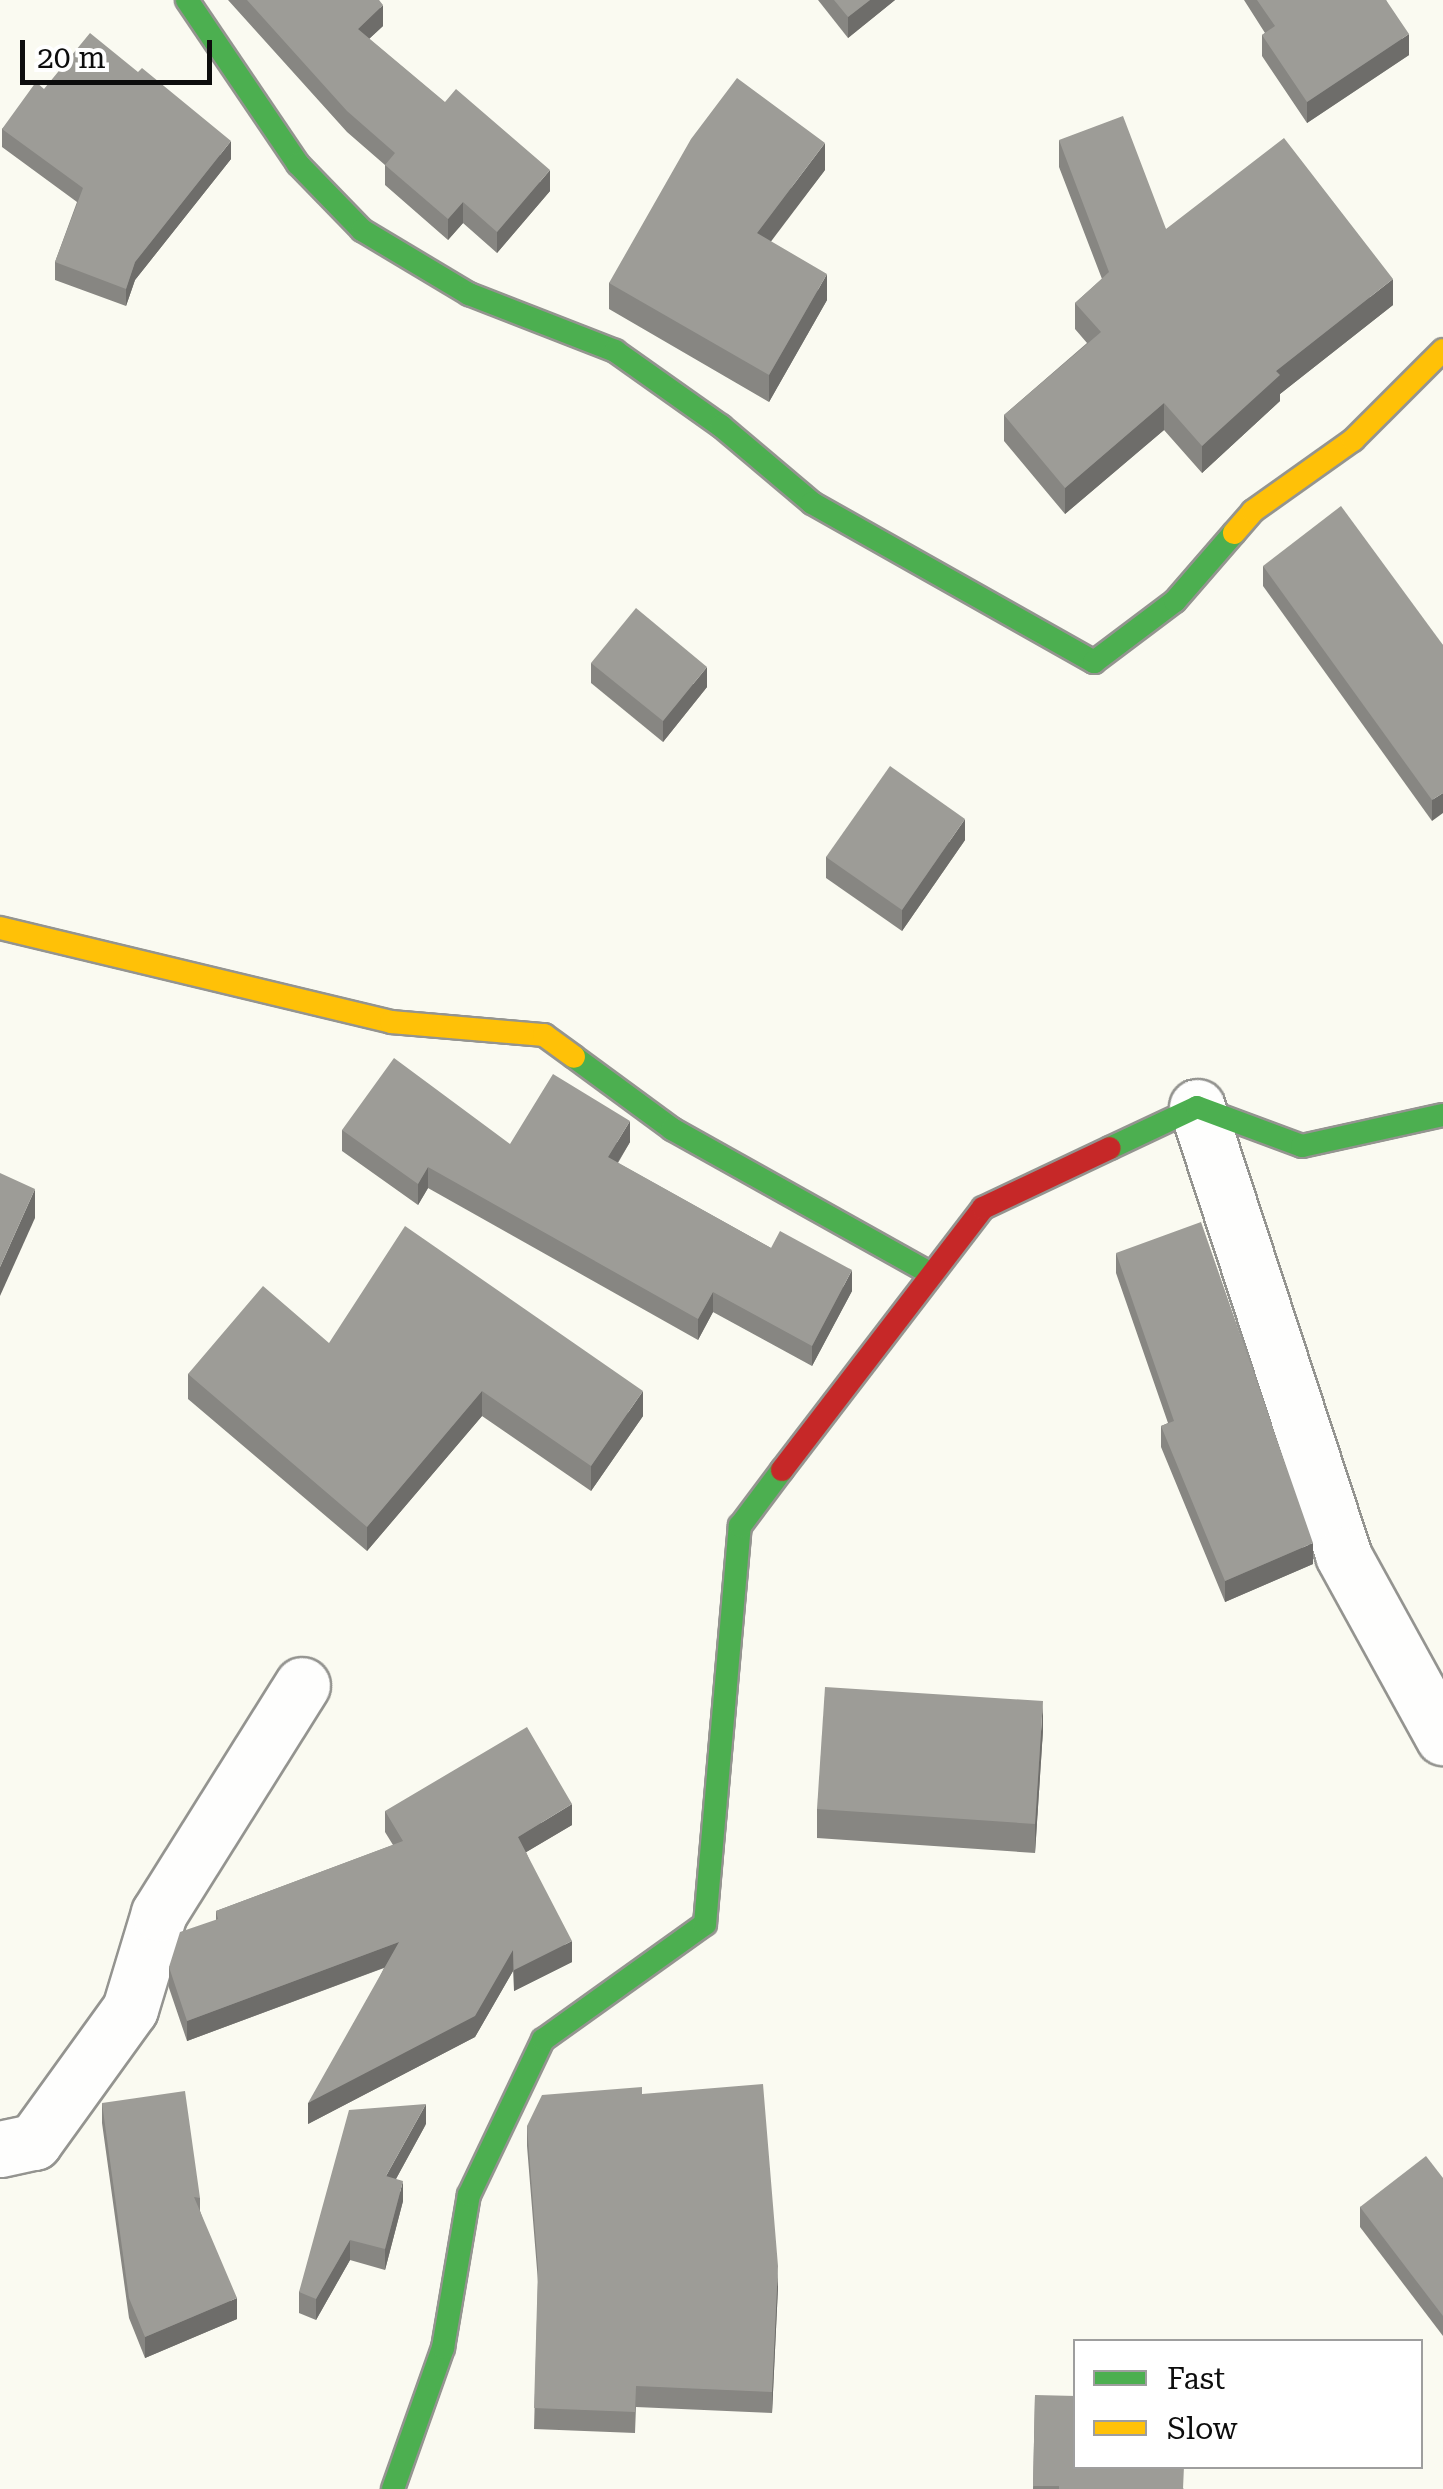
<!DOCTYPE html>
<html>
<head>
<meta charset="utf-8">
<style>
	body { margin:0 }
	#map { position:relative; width:1443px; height:2489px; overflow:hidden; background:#fafaf1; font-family:"Roboto Serif",serif }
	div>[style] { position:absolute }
	.roads { filter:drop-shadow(2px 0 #949490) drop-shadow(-2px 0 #949490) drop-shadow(0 2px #949490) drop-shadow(0 -2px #949490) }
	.street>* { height:55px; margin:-27.5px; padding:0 27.5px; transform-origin:27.5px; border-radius:27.5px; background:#fefefd }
	.fast>* { height:22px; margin:-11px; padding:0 11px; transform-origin:11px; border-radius:11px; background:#4caf50 }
	.slow>* { height:22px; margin:-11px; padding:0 11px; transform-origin:11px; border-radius:11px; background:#ffc107 }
	.jam>* { height:22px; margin:-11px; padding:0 11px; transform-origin:11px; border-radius:11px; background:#c62828 }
	.wall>* { inset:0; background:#878682 }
	.shaded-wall>* { inset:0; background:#6e6d6a }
	.building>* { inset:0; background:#9d9c97 }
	span { translate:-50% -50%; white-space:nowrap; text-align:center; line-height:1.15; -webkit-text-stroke:10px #fff; paint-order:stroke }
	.legend { position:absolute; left:1073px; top:2339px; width:350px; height:130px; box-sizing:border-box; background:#fff; border:2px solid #9e9e9e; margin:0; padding:12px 18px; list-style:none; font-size:30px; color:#0d0d0d }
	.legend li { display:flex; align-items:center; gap:20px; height:50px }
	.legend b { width:50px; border:2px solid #9e9e9e }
	.scale { position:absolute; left:20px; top:40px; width:192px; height:45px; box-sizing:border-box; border:5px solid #0d0d0d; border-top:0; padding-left:12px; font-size:30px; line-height:35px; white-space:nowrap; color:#0d0d0d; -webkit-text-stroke:8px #fff; paint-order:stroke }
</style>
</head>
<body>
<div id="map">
	<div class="roads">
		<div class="street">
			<div style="left:1197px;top:1107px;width:471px;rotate:71.9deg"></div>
			<div style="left:1343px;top:1555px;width:208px;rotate:61.2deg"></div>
			<div style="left:0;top:2149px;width:35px;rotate:-12deg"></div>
			<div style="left:34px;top:2142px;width:164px;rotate:-54.2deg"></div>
			<div style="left:130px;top:2009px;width:100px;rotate:-73.2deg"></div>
			<div style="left:159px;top:1913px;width:269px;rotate:-57.9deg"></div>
		</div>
		<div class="fast">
			<div style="left:187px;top:0;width:198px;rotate:55.9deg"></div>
			<div style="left:298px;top:164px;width:92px;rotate:45.9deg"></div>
			<div style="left:362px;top:230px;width:125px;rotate:30.9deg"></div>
			<div style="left:469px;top:294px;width:157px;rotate:21.3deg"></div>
			<div style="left:615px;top:351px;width:130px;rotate:35.3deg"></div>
			<div style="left:721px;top:426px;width:119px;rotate:40.2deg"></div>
			<div style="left:812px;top:503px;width:324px;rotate:29.4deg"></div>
			<div style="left:1094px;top:662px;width:101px;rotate:-37deg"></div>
			<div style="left:1175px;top:601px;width:90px;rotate:-49.1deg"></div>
			<div style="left:574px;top:1057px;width:122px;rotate:36.3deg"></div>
			<div style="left:672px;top:1129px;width:297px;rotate:29.2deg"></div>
			<div style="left:1110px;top:1148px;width:96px;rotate:-25.2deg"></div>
			<div style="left:1197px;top:1107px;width:112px;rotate:20.4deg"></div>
			<div style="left:1302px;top:1146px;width:144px;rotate:-12.4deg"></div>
			<div style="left:393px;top:2489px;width:150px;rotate:-70.5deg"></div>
			<div style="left:443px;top:2348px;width:155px;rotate:-80.4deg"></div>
			<div style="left:469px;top:2195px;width:172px;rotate:-64.5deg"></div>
			<div style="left:543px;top:2040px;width:199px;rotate:-35.6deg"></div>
			<div style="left:705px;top:1924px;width:400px;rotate:-85deg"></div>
			<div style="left:740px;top:1526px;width:70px;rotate:-53.1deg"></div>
		</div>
		<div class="slow">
			<div style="left:1234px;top:533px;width:29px;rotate:-49deg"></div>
			<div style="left:1253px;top:511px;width:123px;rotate:-35.4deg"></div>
			<div style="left:1353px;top:440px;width:127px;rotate:-45deg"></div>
			<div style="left:0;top:928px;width:402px;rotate:13.5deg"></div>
			<div style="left:391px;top:1022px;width:154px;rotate:4.9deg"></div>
			<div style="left:544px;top:1035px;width:37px;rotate:36deg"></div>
		</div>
		<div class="jam">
			<div style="left:782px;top:1470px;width:330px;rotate:-52.5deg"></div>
			<div style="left:983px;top:1208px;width:140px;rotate:-25.3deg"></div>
		</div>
	</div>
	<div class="wall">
		<div style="clip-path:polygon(228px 0,379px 0,383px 26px,369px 39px,550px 191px,497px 253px,463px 223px,448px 240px,385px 185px,385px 165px,347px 132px)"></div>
		<div style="clip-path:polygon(818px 0,895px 0,848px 38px)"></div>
		<div style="clip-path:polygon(1244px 0,1386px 0,1409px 55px,1307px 123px,1262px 56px,1262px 35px,1265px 33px)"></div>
		<div style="clip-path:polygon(44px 89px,231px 159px,135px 280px,126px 306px,55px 280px,55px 262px,77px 202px,2px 147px,2px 129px)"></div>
		<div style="clip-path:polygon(1059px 140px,1166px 229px,1393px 305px,1280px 394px,1280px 401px,1202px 473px,1164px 430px,1065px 514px,1004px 441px,1004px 415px,1087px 343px,1075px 329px,1075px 303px,1102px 279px,1059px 167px)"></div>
		<div style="clip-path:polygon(825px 170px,770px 241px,827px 300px,769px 402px,609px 309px,609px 283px)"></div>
		<div style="clip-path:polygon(1263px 566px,1443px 645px,1432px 821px,1263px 586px)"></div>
		<div style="clip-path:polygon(591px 663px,707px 687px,663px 742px,591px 683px)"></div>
		<div style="clip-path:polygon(965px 840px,902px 931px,826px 878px,826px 857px)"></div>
		<div style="clip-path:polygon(342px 1130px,510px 1144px,630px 1142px,618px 1163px,771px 1248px,852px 1291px,812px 1366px,713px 1312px,698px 1340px,428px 1188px,418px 1205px,342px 1151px)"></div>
		<div style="clip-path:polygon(1116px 1253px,1313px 1564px,1225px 1602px,1161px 1447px,1161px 1426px,1168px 1423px,1116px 1273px)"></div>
		<div style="clip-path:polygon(329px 1343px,643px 1416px,591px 1491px,482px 1416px,367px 1551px,188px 1399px,188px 1374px)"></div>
		<div style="clip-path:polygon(1043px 1730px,1035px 1853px,817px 1838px,817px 1809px)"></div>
		<div style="clip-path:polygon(385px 1811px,572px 1825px,526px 1852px,572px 1962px,514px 1991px,513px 1971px,475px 2037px,308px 2124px,384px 1968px,187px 2041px,169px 1988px,169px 1967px,216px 1920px,216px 1911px,393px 1845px,385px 1832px)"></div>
		<div style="clip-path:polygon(642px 2094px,778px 2287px,772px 2413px,636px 2407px,635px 2433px,534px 2429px,538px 2282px,527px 2146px,527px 2126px)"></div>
		<div style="clip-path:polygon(102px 2103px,200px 2198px,200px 2211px,237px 2319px,145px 2358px,129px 2318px,102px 2123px)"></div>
		<div style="clip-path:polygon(426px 2124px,396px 2179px,403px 2201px,385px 2270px,350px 2260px,316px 2320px,299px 2313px,299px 2292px)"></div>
		<div style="clip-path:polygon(1443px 2178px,1443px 2336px,1360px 2227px,1360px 2207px)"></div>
		<div style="clip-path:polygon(1035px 2395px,1184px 2489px,1033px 2489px)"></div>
	</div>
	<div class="shaded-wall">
		<div style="clip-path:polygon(870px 0,895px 0,848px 38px,848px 17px)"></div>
		<div style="clip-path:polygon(383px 5px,383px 26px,358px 49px,358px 29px)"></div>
		<div style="clip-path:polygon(1409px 34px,1409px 55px,1307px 123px,1307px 102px)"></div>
		<div style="clip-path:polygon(231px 141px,231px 159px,135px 280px,126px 306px,126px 289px,135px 262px)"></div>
		<div style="clip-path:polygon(825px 143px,825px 170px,757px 260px,757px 233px)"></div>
		<div style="clip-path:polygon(550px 170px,550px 191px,497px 253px,497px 232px)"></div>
		<div style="clip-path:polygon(463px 202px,463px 223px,448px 240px,448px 219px)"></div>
		<div style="clip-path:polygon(827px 274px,827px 300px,769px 402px,769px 375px)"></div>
		<div style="clip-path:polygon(1393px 279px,1393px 305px,1280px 394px,1280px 401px,1202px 473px,1202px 446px,1276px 371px)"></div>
		<div style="clip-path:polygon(1164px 403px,1164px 430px,1065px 514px,1065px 488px)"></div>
		<div style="clip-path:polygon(707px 667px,707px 687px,663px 742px,663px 721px)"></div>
		<div style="clip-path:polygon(1443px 793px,1443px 813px,1432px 821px,1432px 800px)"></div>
		<div style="clip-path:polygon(965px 819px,965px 840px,902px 931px,902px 910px)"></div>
		<div style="clip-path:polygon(630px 1121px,630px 1142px,608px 1178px,608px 1157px)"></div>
		<div style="clip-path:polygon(428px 1167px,428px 1188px,418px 1205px,418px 1184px)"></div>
		<div style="clip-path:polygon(35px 1189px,35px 1218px,0 1296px,0 1267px)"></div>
		<div style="clip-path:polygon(852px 1270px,852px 1291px,812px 1366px,812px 1346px)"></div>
		<div style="clip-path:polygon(713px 1292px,713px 1312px,698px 1340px,698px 1319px)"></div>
		<div style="clip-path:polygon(482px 1391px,482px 1416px,367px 1551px,367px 1527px)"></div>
		<div style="clip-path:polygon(643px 1391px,643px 1416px,591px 1491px,591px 1466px)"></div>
		<div style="clip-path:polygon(1313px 1543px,1313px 1564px,1225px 1602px,1225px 1581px)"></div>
		<div style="clip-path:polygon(1043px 1701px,1043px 1730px,1035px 1853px,1035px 1824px)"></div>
		<div style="clip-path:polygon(572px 1804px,572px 1825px,518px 1857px,518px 1837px)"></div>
		<div style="clip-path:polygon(572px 1941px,572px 1962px,514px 1991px,514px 1970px)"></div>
		<div style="clip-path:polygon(399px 1942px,399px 1962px,187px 2041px,187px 2021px)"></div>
		<div style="clip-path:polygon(513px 1950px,513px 1971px,475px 2037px,308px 2124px,308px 2103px)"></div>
		<div style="clip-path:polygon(426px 2104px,426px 2124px,386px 2197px,386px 2176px)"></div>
		<div style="clip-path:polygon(403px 2181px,403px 2201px,385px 2270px,385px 2249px)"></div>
		<div style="clip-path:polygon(350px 2240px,350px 2260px,316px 2320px,316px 2299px)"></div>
		<div style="clip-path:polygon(778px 2266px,778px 2287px,772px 2413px,772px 2392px)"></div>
		<div style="clip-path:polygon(237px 2298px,237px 2319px,145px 2358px,145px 2337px)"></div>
	</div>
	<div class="building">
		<div style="clip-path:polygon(247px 0,379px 0,383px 5px,358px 29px,445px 102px,456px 89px,550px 170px,497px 232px,463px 202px,448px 219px,385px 165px,395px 153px,347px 111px)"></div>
		<div style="clip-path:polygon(834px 0,870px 0,848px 17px)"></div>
		<div style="clip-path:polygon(1257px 0,1386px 0,1409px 34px,1307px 102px,1262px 35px,1275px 26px)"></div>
		<div style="clip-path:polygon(90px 33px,138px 72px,142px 68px,231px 141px,135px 262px,126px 289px,55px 262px,83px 188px,2px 129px,36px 82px,44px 89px)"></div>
		<div style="clip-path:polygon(737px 78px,825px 143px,757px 233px,827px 274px,769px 375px,609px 283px,691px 139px)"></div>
		<div style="clip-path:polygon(1123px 116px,1166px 229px,1284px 138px,1393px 279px,1276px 371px,1280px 375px,1202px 446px,1164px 403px,1065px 488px,1004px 415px,1101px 332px,1075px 303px,1109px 272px,1059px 140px)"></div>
		<div style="clip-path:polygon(1341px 506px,1443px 645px,1443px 793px,1432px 800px,1263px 566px)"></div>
		<div style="clip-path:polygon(636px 608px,707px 667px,663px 721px,591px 663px)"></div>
		<div style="clip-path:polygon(890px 766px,965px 819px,902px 910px,826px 857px)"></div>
		<div style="clip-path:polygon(394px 1058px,510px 1144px,553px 1074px,630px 1121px,608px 1157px,771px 1248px,780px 1231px,852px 1270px,812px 1346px,713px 1292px,698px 1319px,428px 1167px,418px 1184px,342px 1130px)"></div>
		<div style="clip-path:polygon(0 1173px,35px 1189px,0 1267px)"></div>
		<div style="clip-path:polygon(1201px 1222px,1313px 1543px,1225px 1581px,1161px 1426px,1174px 1421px,1116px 1253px)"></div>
		<div style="clip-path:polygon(405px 1226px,643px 1391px,591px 1466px,482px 1391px,367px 1527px,188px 1374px,263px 1286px,329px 1343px)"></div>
		<div style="clip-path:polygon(825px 1687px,1043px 1701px,1035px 1824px,817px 1809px)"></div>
		<div style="clip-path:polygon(527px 1727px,572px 1804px,518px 1837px,572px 1941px,514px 1970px,513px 1950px,475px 2016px,308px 2103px,399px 1942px,187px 2021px,169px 1967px,180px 1932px,218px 1919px,216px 1911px,403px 1841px,385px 1811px)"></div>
		<div style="clip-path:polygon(763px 2084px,778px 2266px,772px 2392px,636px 2386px,635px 2412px,534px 2408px,538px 2268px,527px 2126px,542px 2095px,642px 2087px,642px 2094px)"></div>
		<div style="clip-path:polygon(185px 2091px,200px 2198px,194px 2197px,237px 2298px,145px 2337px,129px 2298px,102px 2103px)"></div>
		<div style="clip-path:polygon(426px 2104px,386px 2176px,403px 2181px,385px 2249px,350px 2240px,316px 2299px,299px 2292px,349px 2110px)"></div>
		<div style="clip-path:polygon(1426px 2156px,1443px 2178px,1443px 2316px,1360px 2207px)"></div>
		<div style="clip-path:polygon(1035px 2395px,1076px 2396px,1076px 2466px,1184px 2466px,1183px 2489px,1059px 2489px,1059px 2486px,1033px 2486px)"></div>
	</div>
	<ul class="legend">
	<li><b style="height:12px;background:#4caf50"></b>Fast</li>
	<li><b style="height:12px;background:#ffc107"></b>Slow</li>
	</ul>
	<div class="scale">20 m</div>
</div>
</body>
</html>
